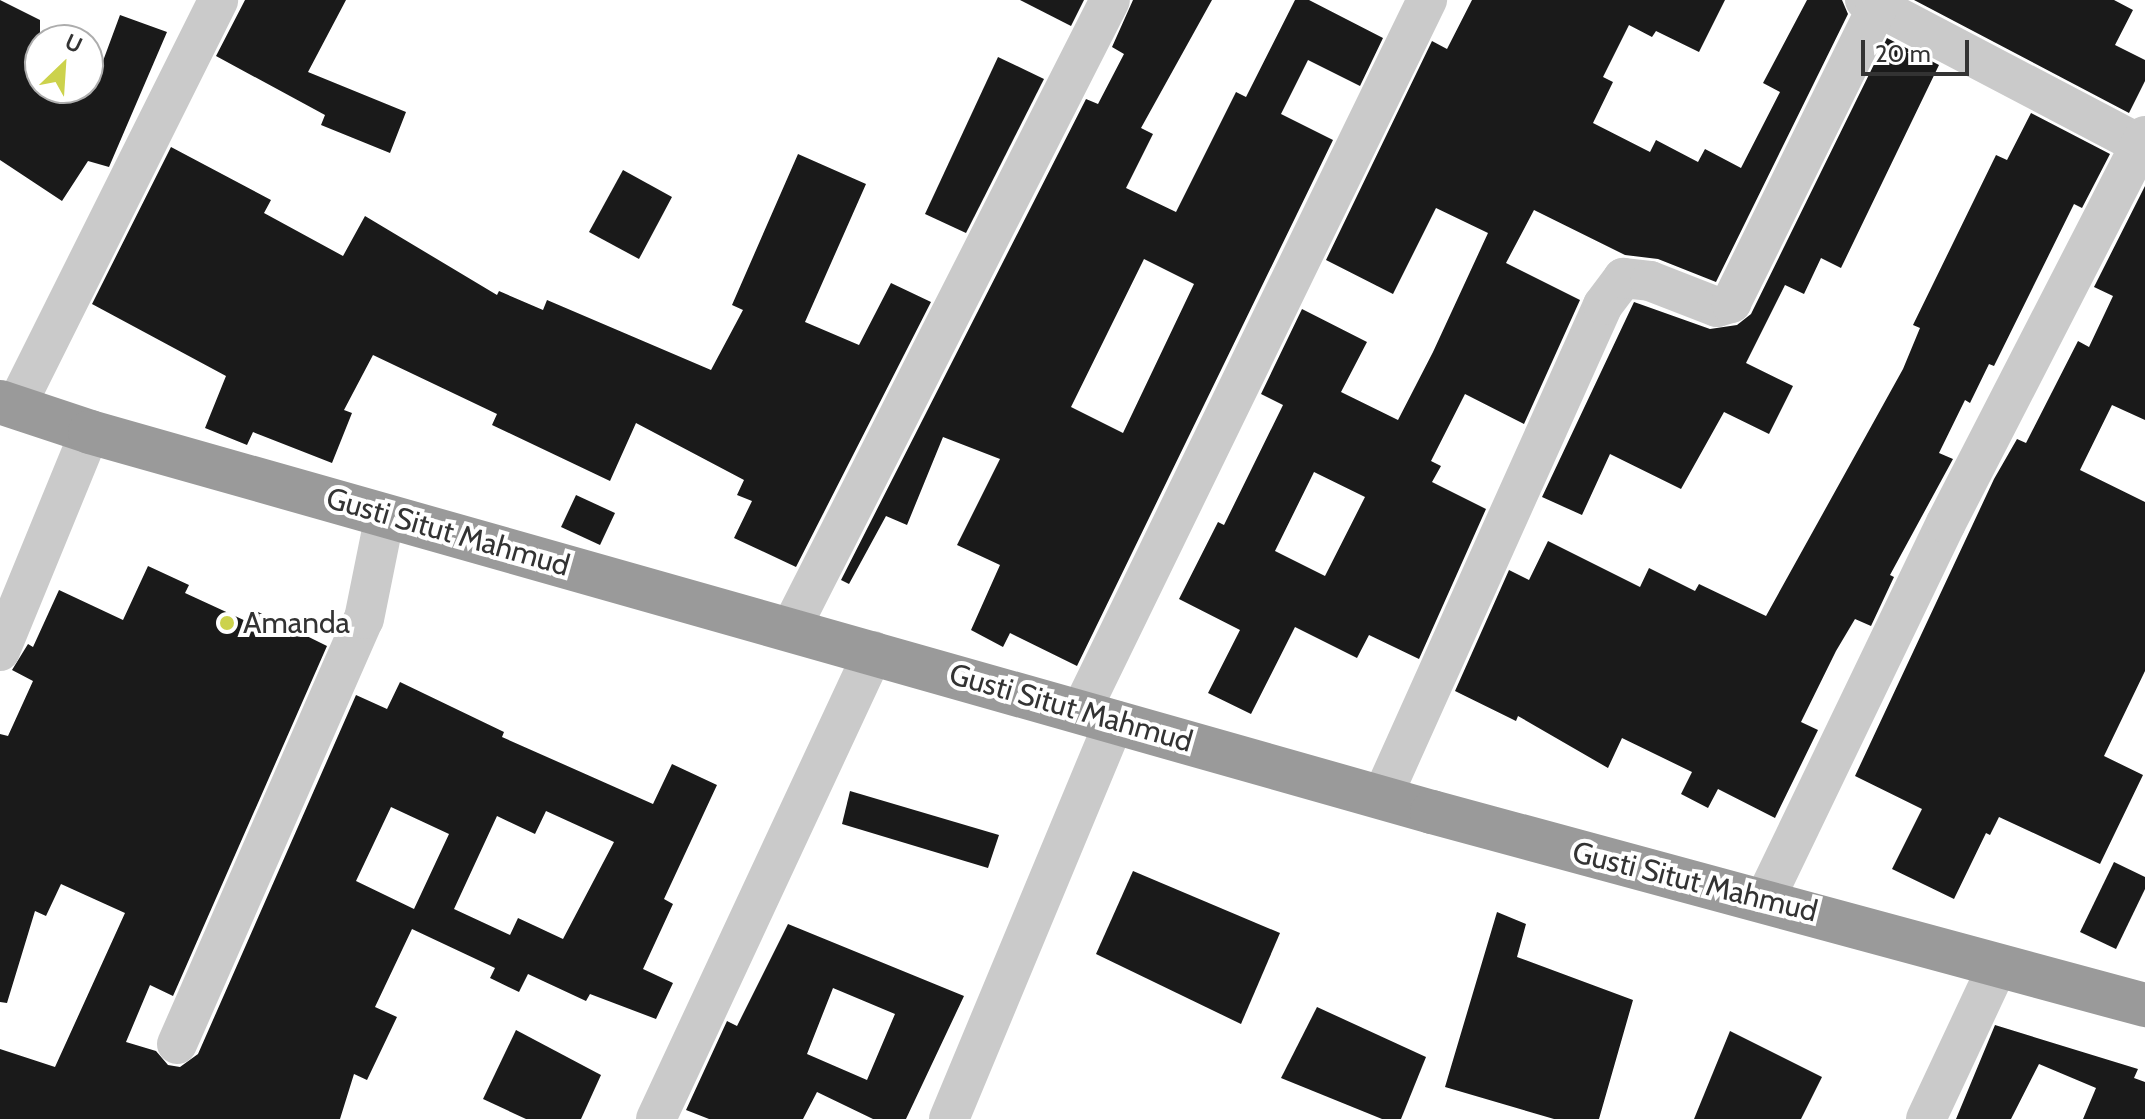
<!DOCTYPE html>
<html>
<head>
<meta charset="utf-8">
<style>
	body { margin:0 }
	#map { position:relative; width:2145px; height:1119px; overflow:hidden; background:#fff; font-family:Cabin,sans-serif }
	div>[style] { position:absolute }
	.building>* { inset:0; background:#1a1a1a }
	.street>* { height:40px; margin:-20px; padding:0 20px; transform-origin:20px; border-radius:20px; background:#cacaca }
	.highway>* { height:44px; margin:-22px; padding:0 22px; transform-origin:22px; border-radius:22px; background:#9a9a9a }
	.dots>* { width:22px; height:22px; translate:-50% -50%; box-sizing:border-box; border:4px solid #fff; border-radius:50% }
	span { translate:-50% -50%; white-space:nowrap; text-align:center; line-height:1.15; -webkit-text-stroke:8px #fff; paint-order:stroke }
	.street-label { font-size:30px; color:#333 }
	.poi-label { font-size:30px; color:#333 }
	.left { translate:0 -50%; text-align:left }
	.north { position:absolute; left:24px; top:24px; width:80px; height:80px; box-sizing:border-box; background:#fff; border:2px solid #adadad; border-radius:50%; rotate:25deg; font-size:22px; font-weight:700; line-height:32px; text-align:center; color:#333 }
	.north::after { content:''; display:block; margin:auto; width:28px; height:36px; background:#ccd24c; clip-path:polygon(50% 0,100% 100%,50% 72%,0 100%) }
	.scale { position:absolute; left:1861px; top:40px; width:108px; height:36px; box-sizing:border-box; border:4px solid #333; border-top:0; padding-left:10px; font-size:24px; line-height:28px; white-space:nowrap; color:#333; -webkit-text-stroke:6px #fff; paint-order:stroke }
</style>
</head>
<body>
<div id="map">
	<div class="building">
		<div style="clip-path:polygon(0 0,40px 20px,40px 88px,93px 88px,120px 15px,167px 32px,109px 167px,88px 161px,62px 201px,0 160px)"></div>
		<div style="clip-path:polygon(245px 0,346px 0,308px 72px,406px 112px,390px 153px,321px 125px,325px 115px,216px 56px)"></div>
		<div style="clip-path:polygon(1020px 0,1084px 0,1071px 26px)"></div>
		<div style="clip-path:polygon(evenodd,1133px 0,1212px 0,1141px 128px,1153px 134px,1126px 188px,1176px 212px,1236px 92px,1246px 97px,1295px 0,1309px 0,1383px 38px,1360px 86px,1308px 60px,1281px 114px,1333px 140px,1077px 666px,1010px 633px,1003px 647px,971px 630px,1000px 565px,957px 545px,1000px 459px,943px 437px,907px 525px,886px 516px,849px 584px,841px 580px,1086px 99px,1098px 104px,1124px 54px,1112px 47px,1133px 0,1144px 259px,1194px 284px,1123px 433px,1071px 407px,1144px 259px)"></div>
		<div style="clip-path:polygon(evenodd,1472px 0,1725px 0,1699px 52px,1656px 31px,1652px 37px,1629px 25px,1603px 77px,1613px 82px,1593px 123px,1650px 152px,1656px 140px,1698px 162px,1705px 149px,1741px 168px,1780px 92px,1763px 83px,1807px 0,1842px 0,1848px 14px,1716px 282px,1658px 259px,1625px 255px,1534px 210px,1506px 263px,1580px 300px,1524px 424px,1465px 394px,1431px 461px,1441px 466px,1432px 482px,1486px 509px,1419px 659px,1369px 635px,1357px 658px,1295px 627px,1251px 714px,1208px 693px,1240px 630px,1179px 599px,1218px 522px,1224px 525px,1283px 405px,1261px 394px,1302px 309px,1367px 342px,1341px 392px,1398px 420px,1433px 352px,1488px 233px,1436px 208px,1393px 294px,1326px 260px,1432px 41px,1447px 49px,1472px 0,1314px 472px,1365px 497px,1325px 576px,1275px 551px,1314px 472px)"></div>
		<div style="clip-path:polygon(1914px 0,2114px 0,2133px 10px,2115px 45px,2145px 60px,2145px 81px,2129px 113px)"></div>
		<div style="clip-path:polygon(1887px 38px,1939px 65px,1841px 268px,1821px 258px,1804px 294px,1785px 285px,1746px 363px,1793px 386px,1769px 434px,1724px 412px,1681px 489px,1610px 454px,1582px 515px,1542px 497px,1634px 302px,1710px 329px,1737px 325px,1751px 314px)"></div>
		<div style="clip-path:polygon(998px 57px,1044px 79px,966px 233px,925px 214px)"></div>
		<div style="clip-path:polygon(2031px 113px,2110px 154px,2082px 208px,2074px 204px,1994px 366px,1989px 364px,1970px 403px,1965px 400px,1939px 453px,1953px 459px,1890px 575px,1894px 577px,1871px 626px,1855px 619px,1836px 651px,1801px 722px,1818px 730px,1775px 818px,1718px 789px,1708px 808px,1681px 794px,1692px 772px,1622px 738px,1608px 768px,1518px 716px,1516px 721px,1455px 691px,1509px 570px,1529px 580px,1548px 541px,1640px 587px,1649px 568px,1695px 591px,1699px 584px,1766px 616px,1903px 369px,1920px 328px,1913px 325px,1996px 155px,2007px 160px)"></div>
		<div style="clip-path:polygon(171px 147px,271px 200px,264px 213px,343px 256px,365px 216px,497px 295px,499px 291px,543px 310px,547px 300px,711px 370px,743px 310px,732px 305px,798px 154px,866px 184px,805px 322px,859px 345px,891px 283px,931px 302px,796px 567px,734px 538px,752px 501px,737px 495px,744px 480px,636px 423px,610px 481px,492px 425px,497px 414px,373px 355px,344px 410px,352px 413px,332px 463px,253px 432px,247px 445px,205px 428px,226px 376px,92px 304px)"></div>
		<div style="clip-path:polygon(623px 170px,672px 197px,639px 259px,589px 232px)"></div>
		<div style="clip-path:polygon(2145px 186px,2145px 420px,2112px 405px,2080px 470px,2145px 502px,2145px 671px,2104px 756px,2143px 775px,2100px 864px,1999px 817px,1990px 835px,1986px 833px,1954px 899px,1892px 869px,1922px 809px,1855px 776px,1994px 479px,2017px 439px,2026px 443px,2078px 341px,2089px 347px,2113px 296px,2094px 287px)"></div>
		<div style="clip-path:polygon(576px 495px,615px 513px,600px 545px,561px 527px)"></div>
		<div style="clip-path:polygon(evenodd,148px 566px,189px 585px,185px 593px,248px 622px,254px 610px,327px 646px,173px 996px,150px 985px,126px 1042px,156px 1051px,168px 1065px,180px 1067px,198px 1054px,356px 695px,387px 709px,400px 682px,504px 732px,502px 737px,653px 804px,672px 764px,717px 785px,664px 899px,673px 904px,643px 969px,673px 983px,656px 1019px,590px 994px,586px 1001px,528px 974px,519px 992px,490px 978px,495px 968px,412px 929px,375px 1007px,397px 1017px,367px 1080px,354px 1074px,340px 1119px,0 1119px,0 1049px,55px 1067px,125px 913px,61px 884px,46px 916px,35px 911px,7px 1003px,0 1002px,0 734px,8px 736px,33px 681px,12px 670px,28px 644px,33px 647px,59px 590px,123px 620px,148px 566px,391px 807px,449px 834px,414px 909px,356px 881px,391px 807px,148px 566px,546px 811px,614px 842px,563px 939px,518px 918px,510px 935px,454px 909px,497px 816px,535px 834px,546px 811px)"></div>
		<div style="clip-path:polygon(850px 791px,999px 835px,988px 868px,842px 824px)"></div>
		<div style="clip-path:polygon(2114px 862px,2145px 877px,2145px 889px,2116px 949px,2080px 932px)"></div>
		<div style="clip-path:polygon(1133px 871px,1280px 933px,1241px 1024px,1096px 954px)"></div>
		<div style="clip-path:polygon(1497px 912px,1526px 924px,1517px 957px,1633px 1000px,1599px 1119px,1554px 1119px,1445px 1087px)"></div>
		<div style="clip-path:polygon(evenodd,788px 924px,964px 996px,906px 1119px,873px 1119px,817px 1092px,803px 1119px,709px 1119px,686px 1110px,727px 1021px,737px 1026px,788px 924px,833px 988px,895px 1014px,867px 1080px,807px 1054px,833px 988px)"></div>
		<div style="clip-path:polygon(1317px 1007px,1426px 1057px,1401px 1119px,1382px 1119px,1281px 1078px)"></div>
		<div style="clip-path:polygon(1995px 1025px,2138px 1069px,2134px 1078px,2145px 1082px,2145px 1119px,2083px 1119px,2096px 1088px,2039px 1064px,2011px 1119px,1956px 1119px)"></div>
		<div style="clip-path:polygon(516px 1030px,601px 1075px,581px 1119px,526px 1119px,483px 1099px)"></div>
		<div style="clip-path:polygon(1730px 1031px,1822px 1077px,1801px 1119px,1694px 1119px)"></div>
	</div>
	<div class="street">
		<div style="left:1865px;top:0;width:312px;rotate:27.7deg"></div>
		<div style="left:16px;top:406px;width:453px;rotate:-63.5deg"></div>
		<div style="left:791px;top:628px;width:704px;rotate:-63.07deg"></div>
		<div style="left:0;top:651px;width:237px;rotate:-67.7deg"></div>
		<div style="left:1081px;top:711px;width:791px;rotate:-64.05deg"></div>
		<div style="left:1382px;top:797px;width:539px;rotate:-65.81deg"></div>
		<div style="left:1603px;top:305px;width:34px;rotate:-53deg"></div>
		<div style="left:1623px;top:278px;width:27px;rotate:6deg"></div>
		<div style="left:1650px;top:281px;width:72px;rotate:21.2deg"></div>
		<div style="left:1717px;top:307px;width:15px;rotate:-16deg"></div>
		<div style="left:1731px;top:303px;width:330px;rotate:-63.7deg"></div>
		<div style="left:1765px;top:899px;width:417px;rotate:-64.3deg"></div>
		<div style="left:1946px;top:523px;width:435px;rotate:-62.8deg"></div>
		<div style="left:177px;top:1044px;width:464px;rotate:-66.3deg"></div>
		<div style="left:364px;top:619px;width:106px;rotate:-78.6deg"></div>
		<div style="left:656px;top:1119px;width:516px;rotate:-65.02deg"></div>
		<div style="left:949px;top:1119px;width:432px;rotate:-67.4deg"></div>
		<div style="left:1926px;top:1119px;width:170px;rotate:-64.9deg"></div>
	</div>
	<div class="highway">
		<div style="left:0;top:402px;width:95px;rotate:18.4deg"></div>
		<div style="left:90px;top:432px;width:1395px;rotate:15.81deg"></div>
		<div style="left:1432px;top:812px;width:739px;rotate:15.15deg"></div>
	</div>
	<div class="dots">
		<div style="left:227px;top:623px;background:#ccd24c"></div>
	</div>
	<div class="street-label">
		<span style="left:448px;top:532px;rotate:16deg">Gusti Situt Mahmud</span>
		<span style="left:1071px;top:708px;rotate:16deg">Gusti Situt Mahmud</span>
		<span style="left:1695px;top:882px;rotate:14deg">Gusti Situt Mahmud</span>
	</div>
	<div class="poi-label">
		<span class="left" style="left:243px;top:623px">Amanda</span>
	</div>
	<div class="north">U</div>
	<div class="scale">20 m</div>
</div>
</body>
</html>
